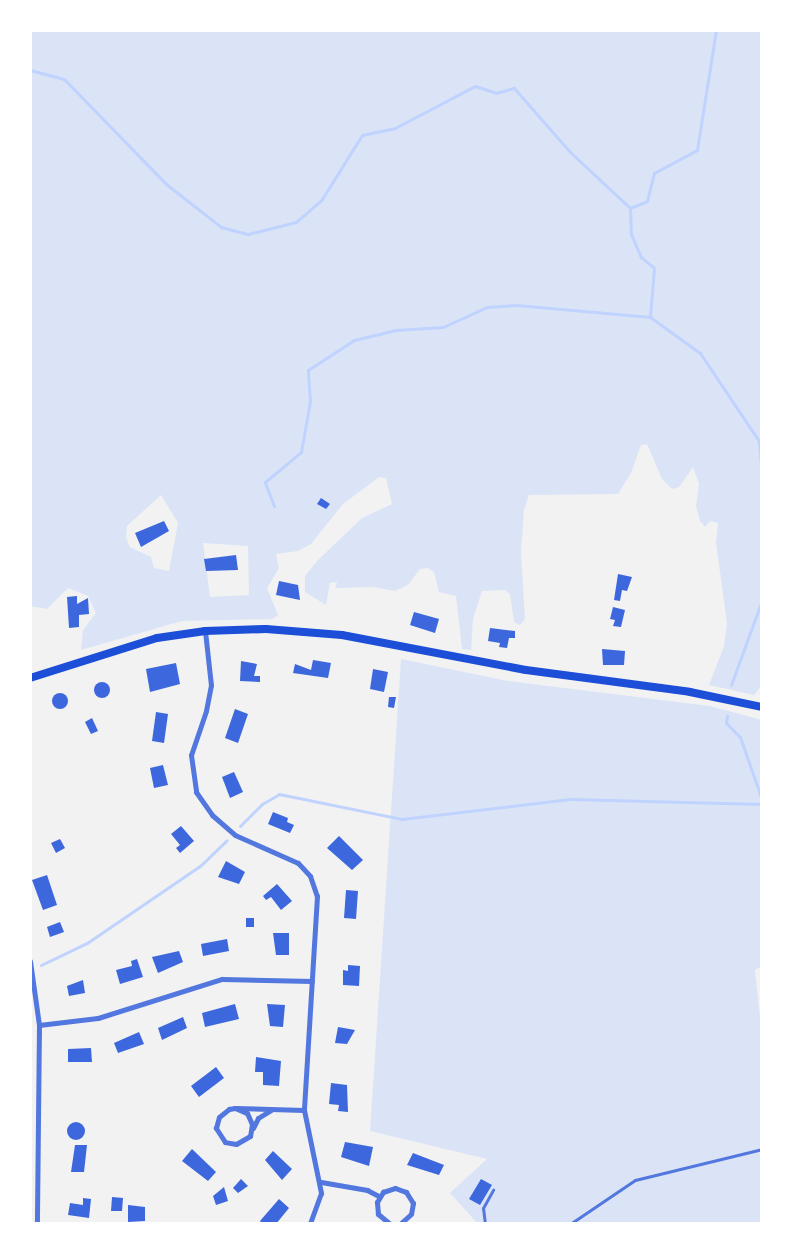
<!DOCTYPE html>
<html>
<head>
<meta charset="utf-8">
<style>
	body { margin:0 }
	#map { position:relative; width:792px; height:1254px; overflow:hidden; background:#f2f2f2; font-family:"Times New Roman",serif }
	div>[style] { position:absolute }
	.green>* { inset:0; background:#dbe4f7 }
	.stream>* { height:3px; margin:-1.5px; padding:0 1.5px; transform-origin:1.5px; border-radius:1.5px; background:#bfd3fe }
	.building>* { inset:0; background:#3d67dc }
	.round { border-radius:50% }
	.service>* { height:3px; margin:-1.5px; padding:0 1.5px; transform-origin:1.5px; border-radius:1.5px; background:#5277de }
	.minor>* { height:5px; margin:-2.5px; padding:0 2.5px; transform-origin:2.5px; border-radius:2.5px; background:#5277de }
	.secondary>* { height:8px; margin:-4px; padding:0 4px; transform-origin:4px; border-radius:4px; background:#1d4ed8 }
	span { translate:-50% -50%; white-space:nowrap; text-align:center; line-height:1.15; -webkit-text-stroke:6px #fff; paint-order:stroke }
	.frame { position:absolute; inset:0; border:32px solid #fff; pointer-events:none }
</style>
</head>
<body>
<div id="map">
	<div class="green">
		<div style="clip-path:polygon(evenodd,30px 30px,762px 30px,762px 685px,754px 695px,709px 685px,724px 646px,727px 623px,716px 543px,718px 523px,710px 521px,705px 527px,700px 521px,696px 506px,699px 484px,693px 467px,679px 487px,672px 489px,662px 479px,647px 444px,641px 445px,631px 473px,618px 494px,529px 495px,524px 510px,521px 553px,525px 619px,520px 625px,514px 622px,510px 594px,505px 590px,482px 591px,473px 619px,471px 650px,462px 649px,456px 596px,439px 592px,434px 572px,428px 568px,420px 569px,408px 585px,395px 591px,373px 587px,335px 588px,337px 582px,330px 583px,326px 605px,305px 592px,305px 576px,318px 560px,362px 518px,392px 504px,386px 478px,379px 477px,343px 504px,311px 544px,298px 551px,276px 554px,279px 568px,267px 588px,278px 615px,272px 619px,182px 621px,81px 650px,83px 630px,96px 613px,88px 596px,68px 588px,47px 609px,30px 606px,30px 30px,161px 495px,178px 523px,169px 571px,154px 568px,151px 557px,130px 547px,126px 538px,127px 526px,161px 495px,30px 30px,203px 543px,248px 546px,249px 595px,210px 597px,203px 543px)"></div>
		<div style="clip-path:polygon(401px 659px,508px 681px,710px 706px,762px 720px,762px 966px,755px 970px,762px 1036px,762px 1224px,478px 1224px,450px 1193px,487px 1159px,370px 1131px)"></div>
	</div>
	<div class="stream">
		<div style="left:30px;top:70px;width:35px;rotate:15deg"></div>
		<div style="left:64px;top:79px;width:146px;rotate:45.8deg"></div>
		<div style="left:166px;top:184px;width:70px;rotate:38deg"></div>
		<div style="left:221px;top:227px;width:28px;rotate:15deg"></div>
		<div style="left:248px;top:234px;width:49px;rotate:-14deg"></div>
		<div style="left:296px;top:222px;width:35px;rotate:-41deg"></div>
		<div style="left:322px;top:199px;width:75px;rotate:-58deg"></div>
		<div style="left:362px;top:135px;width:34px;rotate:-12deg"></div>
		<div style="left:395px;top:128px;width:90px;rotate:-27.7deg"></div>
		<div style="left:475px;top:86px;width:22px;rotate:18deg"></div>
		<div style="left:496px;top:93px;width:19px;rotate:-16deg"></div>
		<div style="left:514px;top:88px;width:85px;rotate:48.8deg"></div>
		<div style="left:570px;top:152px;width:82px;rotate:43deg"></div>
		<div style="left:630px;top:208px;width:26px;rotate:88deg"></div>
		<div style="left:631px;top:234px;width:25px;rotate:67deg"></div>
		<div style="left:641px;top:257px;width:17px;rotate:40deg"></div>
		<div style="left:654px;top:268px;width:49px;rotate:94.7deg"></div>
		<div style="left:630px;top:208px;width:18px;rotate:-22deg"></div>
		<div style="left:647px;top:201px;width:29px;rotate:-76deg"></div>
		<div style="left:654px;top:173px;width:49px;rotate:-28.1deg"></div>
		<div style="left:697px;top:150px;width:121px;rotate:-81deg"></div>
		<div style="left:274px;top:506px;width:26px;rotate:-111deg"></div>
		<div style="left:265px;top:482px;width:47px;rotate:-39.8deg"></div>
		<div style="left:301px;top:452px;width:52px;rotate:-80deg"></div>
		<div style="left:310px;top:401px;width:31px;rotate:-94deg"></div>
		<div style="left:308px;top:370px;width:55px;rotate:-33.1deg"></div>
		<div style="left:354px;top:340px;width:43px;rotate:-13.4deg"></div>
		<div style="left:396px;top:330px;width:47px;rotate:-3.7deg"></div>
		<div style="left:443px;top:327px;width:48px;rotate:-24.4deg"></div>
		<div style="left:487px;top:307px;width:29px;rotate:-4deg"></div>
		<div style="left:516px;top:305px;width:135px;rotate:5.1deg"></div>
		<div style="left:650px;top:317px;width:62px;rotate:35.8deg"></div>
		<div style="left:700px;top:353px;width:106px;rotate:56.2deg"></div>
		<div style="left:759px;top:441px;width:34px;rotate:85deg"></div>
		<div style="left:731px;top:685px;width:90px;rotate:-70deg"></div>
		<div style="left:727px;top:716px;width:7px;rotate:98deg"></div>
		<div style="left:726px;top:723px;width:20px;rotate:45deg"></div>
		<div style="left:740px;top:737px;width:67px;rotate:70.8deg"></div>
		<div style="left:240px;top:826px;width:31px;rotate:-45deg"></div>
		<div style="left:262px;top:804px;width:20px;rotate:-30deg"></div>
		<div style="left:279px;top:794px;width:126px;rotate:11.5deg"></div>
		<div style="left:402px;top:819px;width:169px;rotate:-6.8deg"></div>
		<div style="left:570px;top:799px;width:192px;rotate:1.5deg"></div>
		<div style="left:41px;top:965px;width:51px;rotate:-25.6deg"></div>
		<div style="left:87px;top:943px;width:137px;rotate:-34.3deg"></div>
		<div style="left:200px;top:866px;width:37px;rotate:-44deg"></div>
	</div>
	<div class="building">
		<div style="clip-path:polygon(321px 498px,330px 504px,326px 509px,317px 504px)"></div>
		<div style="clip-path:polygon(164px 521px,169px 531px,141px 547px,135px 533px)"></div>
		<div style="clip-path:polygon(236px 555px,238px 570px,206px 571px,204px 559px)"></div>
		<div style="clip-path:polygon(618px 574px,632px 577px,627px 591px,622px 590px,620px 601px,614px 600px)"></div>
		<div style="clip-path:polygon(279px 581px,298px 585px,300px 600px,276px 595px)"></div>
		<div style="clip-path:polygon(77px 596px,77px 604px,88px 598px,89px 614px,79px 615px,79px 627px,69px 628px,67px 597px)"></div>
		<div style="clip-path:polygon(613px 607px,625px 610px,621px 627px,613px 626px,615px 620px,610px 619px)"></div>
		<div style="clip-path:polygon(414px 612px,439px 619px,435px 633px,410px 625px)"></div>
		<div style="clip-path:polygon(490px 628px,515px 631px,515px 638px,509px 638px,507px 648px,499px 647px,500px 643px,488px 641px)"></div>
		<div style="clip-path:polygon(602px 649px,625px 651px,624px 665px,603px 665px)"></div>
		<div style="clip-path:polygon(313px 660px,331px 663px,328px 678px,293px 673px,295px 664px,311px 670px)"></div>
		<div style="clip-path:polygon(241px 661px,257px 664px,254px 676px,260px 676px,260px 682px,240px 681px)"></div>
		<div style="clip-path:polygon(176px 663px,180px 684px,150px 692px,146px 669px)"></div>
		<div style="clip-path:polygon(373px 669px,388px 672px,384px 692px,370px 689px)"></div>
		<div class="round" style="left:94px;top:682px;width:16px;height:16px"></div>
		<div class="round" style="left:52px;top:693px;width:16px;height:16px"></div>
		<div style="clip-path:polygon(389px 697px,396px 697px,394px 708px,388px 707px)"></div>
		<div style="clip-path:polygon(235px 709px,248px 714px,238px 743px,225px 738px)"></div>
		<div style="clip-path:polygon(156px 712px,168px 714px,164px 743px,152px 741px)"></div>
		<div style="clip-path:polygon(92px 718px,98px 731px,91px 734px,85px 722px)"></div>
		<div style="clip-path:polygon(163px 765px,168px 785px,154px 788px,150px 768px)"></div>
		<div style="clip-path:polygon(234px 772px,243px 792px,230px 798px,222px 777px)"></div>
		<div style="clip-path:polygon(273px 812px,288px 818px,287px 822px,294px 825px,290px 833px,268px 824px)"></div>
		<div style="clip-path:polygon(181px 826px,194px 841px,180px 853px,176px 848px,180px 845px,171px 834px)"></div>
		<div style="clip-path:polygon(339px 836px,363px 860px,352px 870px,327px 848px)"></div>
		<div style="clip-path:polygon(60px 839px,65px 848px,56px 853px,51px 843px)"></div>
		<div style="clip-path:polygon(226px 861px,245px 872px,239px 884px,218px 877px)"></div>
		<div style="clip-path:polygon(47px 875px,57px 905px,43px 910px,32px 880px)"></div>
		<div style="clip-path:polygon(277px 884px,292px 901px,281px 910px,271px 897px,266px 900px,263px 896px)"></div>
		<div style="clip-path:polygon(346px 890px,358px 891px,356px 919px,344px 918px)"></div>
		<div style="clip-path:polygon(246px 918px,254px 918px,254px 927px,246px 927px)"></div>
		<div style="clip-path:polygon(60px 922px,64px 932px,50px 937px,47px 927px)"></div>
		<div style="clip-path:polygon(273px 933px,289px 933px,289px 955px,276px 955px)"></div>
		<div style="clip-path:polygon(227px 939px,229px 951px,203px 956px,201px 944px)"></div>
		<div style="clip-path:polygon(179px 951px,183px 962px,158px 973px,152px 957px)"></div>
		<div style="clip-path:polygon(137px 959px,143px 977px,120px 984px,116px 970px,132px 966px,131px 961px)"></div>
		<div style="clip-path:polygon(348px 965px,360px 966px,359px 986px,343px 985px,343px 970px,348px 971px)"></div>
		<div style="clip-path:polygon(83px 980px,85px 993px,69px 996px,67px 986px)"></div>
		<div style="clip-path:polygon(235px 1004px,239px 1019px,205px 1027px,202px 1013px)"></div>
		<div style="clip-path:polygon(267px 1004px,285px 1005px,283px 1027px,270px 1026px)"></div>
		<div style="clip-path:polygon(183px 1017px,187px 1028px,162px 1040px,158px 1028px)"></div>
		<div style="clip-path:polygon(338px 1027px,355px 1030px,347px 1044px,335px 1043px)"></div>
		<div style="clip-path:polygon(139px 1032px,144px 1044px,118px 1053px,114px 1043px)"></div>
		<div style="clip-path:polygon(91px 1048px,92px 1062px,68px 1062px,68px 1049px)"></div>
		<div style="clip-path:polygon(256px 1057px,281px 1061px,279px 1086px,263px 1085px,263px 1072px,255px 1072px)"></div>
		<div style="clip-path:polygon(216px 1067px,224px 1078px,199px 1097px,191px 1086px)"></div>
		<div style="clip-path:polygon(331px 1083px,347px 1085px,348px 1112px,338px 1111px,339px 1105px,329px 1104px)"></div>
		<div class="round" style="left:67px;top:1122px;width:18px;height:18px"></div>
		<div style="clip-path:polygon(345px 1142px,373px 1147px,369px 1166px,341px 1157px)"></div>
		<div style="clip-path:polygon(75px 1145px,87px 1145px,84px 1172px,71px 1172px)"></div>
		<div style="clip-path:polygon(192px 1149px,216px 1172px,208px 1181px,182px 1161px)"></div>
		<div style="clip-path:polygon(273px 1151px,292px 1169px,282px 1180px,265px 1160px)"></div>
		<div style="clip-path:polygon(413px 1153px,444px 1165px,439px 1175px,407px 1165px)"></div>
		<div style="clip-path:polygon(241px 1179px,248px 1186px,238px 1193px,233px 1188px)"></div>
		<div style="clip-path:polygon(481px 1179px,492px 1185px,480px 1205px,469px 1199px)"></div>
		<div style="clip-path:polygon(224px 1187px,228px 1201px,216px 1205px,213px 1196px)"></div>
		<div style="clip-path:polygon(112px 1197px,123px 1198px,122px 1211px,111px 1211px)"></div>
		<div style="clip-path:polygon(83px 1198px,91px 1199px,89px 1218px,68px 1215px,70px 1203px,83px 1205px)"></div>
		<div style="clip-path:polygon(279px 1199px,289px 1208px,276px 1224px,263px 1224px,260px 1221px)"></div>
		<div style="clip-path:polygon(128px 1205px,145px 1207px,145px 1221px,128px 1222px)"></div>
	</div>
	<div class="service">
		<div style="left:485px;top:1224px;width:16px;rotate:-97deg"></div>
		<div style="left:483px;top:1208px;width:21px;rotate:-61deg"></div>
		<div style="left:570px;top:1224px;width:78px;rotate:-34.1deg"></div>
		<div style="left:635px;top:1180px;width:131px;rotate:-13.7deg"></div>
	</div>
	<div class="minor">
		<div style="left:205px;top:631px;width:54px;rotate:83.7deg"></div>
		<div style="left:211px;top:685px;width:26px;rotate:101deg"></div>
		<div style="left:206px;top:711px;width:46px;rotate:108.8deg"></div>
		<div style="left:191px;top:755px;width:37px;rotate:82deg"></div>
		<div style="left:196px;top:792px;width:28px;rotate:55deg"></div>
		<div style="left:212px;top:815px;width:30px;rotate:41deg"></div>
		<div style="left:235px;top:835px;width:69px;rotate:24deg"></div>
		<div style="left:298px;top:863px;width:18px;rotate:47deg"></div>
		<div style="left:310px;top:876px;width:21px;rotate:71deg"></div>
		<div style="left:317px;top:896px;width:214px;rotate:93.5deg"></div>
		<div style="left:304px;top:1110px;width:85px;rotate:78.4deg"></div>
		<div style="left:321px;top:1193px;width:33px;rotate:110deg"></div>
		<div style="left:30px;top:961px;width:65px;rotate:82deg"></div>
		<div style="left:39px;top:1025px;width:199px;rotate:90.6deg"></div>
		<div style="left:39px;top:1025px;width:59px;rotate:-6.8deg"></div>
		<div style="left:98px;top:1018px;width:130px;rotate:-17.5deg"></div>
		<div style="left:222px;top:979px;width:90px;rotate:1.3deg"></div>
		<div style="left:235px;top:1108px;width:13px;rotate:23deg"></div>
		<div style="left:247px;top:1113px;width:12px;rotate:66deg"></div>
		<div style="left:252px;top:1124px;width:12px;rotate:99deg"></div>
		<div style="left:250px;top:1136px;width:16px;rotate:150deg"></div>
		<div style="left:236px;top:1144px;width:11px;rotate:-170deg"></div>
		<div style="left:225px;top:1142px;width:17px;rotate:-123deg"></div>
		<div style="left:216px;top:1128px;width:11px;rotate:-75deg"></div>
		<div style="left:219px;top:1117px;width:13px;rotate:-39deg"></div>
		<div style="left:229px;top:1109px;width:6px;rotate:-9deg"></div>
		<div style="left:235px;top:1108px;width:69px;rotate:1.7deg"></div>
		<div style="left:253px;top:1128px;width:11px;rotate:-63deg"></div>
		<div style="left:258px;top:1118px;width:15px;rotate:-32deg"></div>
		<div style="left:321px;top:1182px;width:47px;rotate:9.9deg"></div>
		<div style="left:367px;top:1190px;width:13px;rotate:27deg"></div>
		<div style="left:390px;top:1224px;width:16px;rotate:-140deg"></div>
		<div style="left:378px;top:1214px;width:12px;rotate:-95deg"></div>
		<div style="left:377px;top:1202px;width:12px;rotate:-59deg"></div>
		<div style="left:383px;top:1192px;width:13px;rotate:-18deg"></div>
		<div style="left:395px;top:1188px;width:12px;rotate:20deg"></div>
		<div style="left:406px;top:1192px;width:13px;rotate:58deg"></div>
		<div style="left:413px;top:1203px;width:11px;rotate:100deg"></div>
		<div style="left:411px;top:1214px;width:15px;rotate:138deg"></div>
	</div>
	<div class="secondary">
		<div style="left:30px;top:678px;width:133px;rotate:-17.5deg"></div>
		<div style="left:157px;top:638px;width:49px;rotate:-8.3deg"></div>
		<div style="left:205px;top:631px;width:61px;rotate:-1.9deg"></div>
		<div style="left:266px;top:629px;width:76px;rotate:4.5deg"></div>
		<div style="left:342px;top:635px;width:187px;rotate:10.8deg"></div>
		<div style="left:526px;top:670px;width:165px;rotate:7.6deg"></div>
		<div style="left:690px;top:692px;width:74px;rotate:11.8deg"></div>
	</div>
	<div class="frame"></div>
</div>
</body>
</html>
